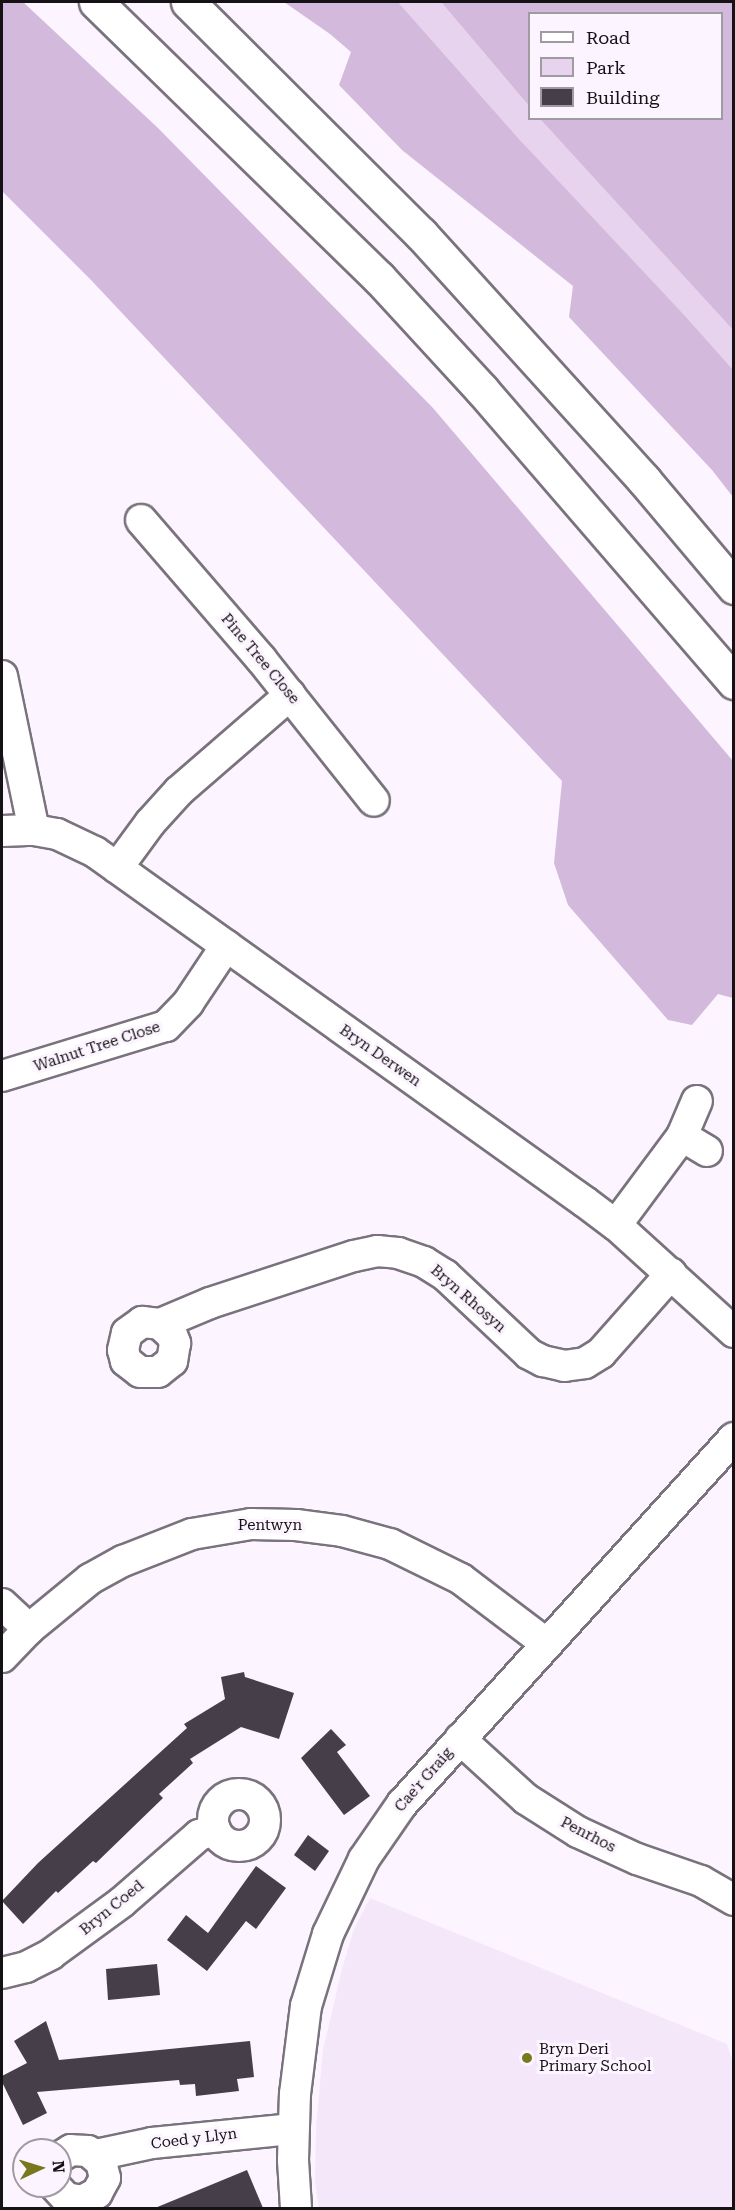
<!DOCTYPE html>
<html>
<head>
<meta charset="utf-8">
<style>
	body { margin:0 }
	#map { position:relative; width:735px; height:2210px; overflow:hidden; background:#fcf4fe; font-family:"Roboto Serif",serif }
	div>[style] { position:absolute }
	.built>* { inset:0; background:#f5e7fa }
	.green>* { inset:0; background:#e8d3ef }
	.forest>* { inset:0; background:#d3badc }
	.building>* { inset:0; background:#463f49 }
	.roads { filter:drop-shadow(2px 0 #7a727d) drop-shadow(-2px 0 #7a727d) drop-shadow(0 2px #7a727d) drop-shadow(0 -2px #7a727d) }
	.street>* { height:30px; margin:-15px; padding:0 15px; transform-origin:15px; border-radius:15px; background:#fff }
	.street>.ring { margin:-15px; padding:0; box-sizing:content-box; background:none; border:30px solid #fff; border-radius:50% }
	.highway>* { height:33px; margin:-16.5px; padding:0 16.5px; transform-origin:16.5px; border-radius:16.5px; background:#fff }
	.dots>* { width:16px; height:16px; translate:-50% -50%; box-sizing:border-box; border:3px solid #fcf4fe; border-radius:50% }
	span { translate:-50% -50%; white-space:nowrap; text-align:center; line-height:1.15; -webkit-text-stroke:6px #fcf4fe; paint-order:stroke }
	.street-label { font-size:15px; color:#151216 }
	.poi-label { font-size:15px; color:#151216 }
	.left { translate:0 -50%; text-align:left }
	.frame { position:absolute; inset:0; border:3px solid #151216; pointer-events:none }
	.legend { position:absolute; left:528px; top:12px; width:195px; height:108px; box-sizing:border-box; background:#fcf4fe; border:2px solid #a09aa1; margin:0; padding:8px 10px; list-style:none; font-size:18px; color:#151216 }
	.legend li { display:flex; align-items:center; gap:12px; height:30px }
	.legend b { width:30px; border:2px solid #a09aa1 }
	.north { position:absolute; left:12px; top:2138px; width:60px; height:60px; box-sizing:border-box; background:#fcf4fe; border:2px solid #a09aa1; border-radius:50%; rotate:86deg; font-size:16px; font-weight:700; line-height:24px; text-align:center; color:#151216 }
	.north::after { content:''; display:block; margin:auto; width:21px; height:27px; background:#7a781e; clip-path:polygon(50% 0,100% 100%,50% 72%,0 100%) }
</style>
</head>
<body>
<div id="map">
	<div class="built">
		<div style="clip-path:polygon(370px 1898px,727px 2044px,734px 2066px,733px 2208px,319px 2208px,315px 2182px,316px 2128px,323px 2050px,342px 1969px,354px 1929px)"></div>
	</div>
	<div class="green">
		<div style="clip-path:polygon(398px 2px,441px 2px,529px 106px,530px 118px,540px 119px,733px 330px,733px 373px,519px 139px)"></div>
	</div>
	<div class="forest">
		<div style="clip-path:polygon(2px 2px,23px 2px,158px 128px,433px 408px,733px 761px,733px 998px,718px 994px,692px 1025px,668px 1020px,568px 905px,554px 863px,562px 781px,91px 280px,2px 191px)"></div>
		<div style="clip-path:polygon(284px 2px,398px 2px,519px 139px,685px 316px,733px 370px,733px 497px,712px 470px,569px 317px,573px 286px,402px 150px,339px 85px,351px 52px,330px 34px)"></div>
		<div style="clip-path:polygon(441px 2px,733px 2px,733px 330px,540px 119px,722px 118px,722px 14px,530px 14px,529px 106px)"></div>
	</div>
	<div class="building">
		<div style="clip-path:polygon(244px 1672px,245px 1677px,294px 1693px,279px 1739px,241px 1727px,190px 1759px,193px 1763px,159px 1794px,163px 1798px,96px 1863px,93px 1861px,58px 1893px,56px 1891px,23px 1924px,2px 1901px,38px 1863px,187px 1728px,184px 1724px,225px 1699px,221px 1677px)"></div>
		<div style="clip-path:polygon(331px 1729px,346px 1745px,337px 1752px,370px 1796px,344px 1815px,301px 1758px)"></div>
		<div style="clip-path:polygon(308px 1835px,329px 1851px,315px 1871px,294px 1855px)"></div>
		<div style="clip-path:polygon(256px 1866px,286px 1888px,256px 1929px,246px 1921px,207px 1971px,167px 1940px,186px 1915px,208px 1933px)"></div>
		<div style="clip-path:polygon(157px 1964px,160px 1995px,108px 2000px,106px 1969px)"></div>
		<div style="clip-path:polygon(46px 2021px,59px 2060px,250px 2041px,254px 2077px,237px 2079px,239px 2091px,196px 2096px,195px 2084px,180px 2085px,179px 2080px,37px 2092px,47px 2113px,23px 2125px,2px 2082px,2px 2076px,27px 2063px,14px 2041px)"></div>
		<div style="clip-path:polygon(247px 2170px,263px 2208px,155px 2208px)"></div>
	</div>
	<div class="roads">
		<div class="street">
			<div style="left:141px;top:520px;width:184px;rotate:49.2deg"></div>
			<div style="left:261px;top:659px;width:181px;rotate:51.5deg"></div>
			<div style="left:2px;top:676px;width:157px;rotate:78.3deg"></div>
			<div style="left:2px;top:831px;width:32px;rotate:-2deg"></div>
			<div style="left:34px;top:830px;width:23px;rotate:10deg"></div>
			<div style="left:57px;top:834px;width:42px;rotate:25.3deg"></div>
			<div style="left:95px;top:852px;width:602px;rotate:35.54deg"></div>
			<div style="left:585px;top:1202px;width:39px;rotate:37deg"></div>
			<div style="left:616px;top:1225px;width:159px;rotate:42.2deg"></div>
			<div style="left:117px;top:868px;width:56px;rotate:-53.7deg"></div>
			<div style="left:150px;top:823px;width:43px;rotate:-47.8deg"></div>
			<div style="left:179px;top:791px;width:147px;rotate:-40.9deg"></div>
			<div style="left:2px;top:1076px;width:171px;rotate:-17deg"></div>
			<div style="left:166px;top:1026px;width:32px;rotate:-46deg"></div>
			<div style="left:188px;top:1003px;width:69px;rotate:-56.3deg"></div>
			<div style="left:682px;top:1136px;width:29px;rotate:31deg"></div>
			<div style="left:616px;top:1225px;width:111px;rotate:-53.4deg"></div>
			<div style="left:682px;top:1136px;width:38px;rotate:-67deg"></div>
			<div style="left:160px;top:1324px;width:16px;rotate:43deg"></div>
			<div style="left:172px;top:1335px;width:9px;rotate:69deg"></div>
			<div style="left:175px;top:1343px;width:18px;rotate:99deg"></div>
			<div style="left:172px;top:1361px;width:18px;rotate:142deg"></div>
			<div style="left:158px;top:1372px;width:18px;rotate:180deg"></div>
			<div style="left:140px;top:1372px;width:18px;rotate:-142deg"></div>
			<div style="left:126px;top:1361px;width:11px;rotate:-105deg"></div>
			<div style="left:123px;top:1350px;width:17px;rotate:-77deg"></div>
			<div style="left:127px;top:1333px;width:19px;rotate:-36deg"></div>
			<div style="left:142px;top:1322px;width:18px;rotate:6deg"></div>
			<div style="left:160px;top:1324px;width:54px;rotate:-22.8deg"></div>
			<div style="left:210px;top:1303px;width:151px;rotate:-18.1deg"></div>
			<div style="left:354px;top:1256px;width:24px;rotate:-12deg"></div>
			<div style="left:377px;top:1251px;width:21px;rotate:5deg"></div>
			<div style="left:398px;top:1253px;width:28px;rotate:19deg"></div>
			<div style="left:424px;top:1262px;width:25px;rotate:32deg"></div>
			<div style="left:445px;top:1275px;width:115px;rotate:43.2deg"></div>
			<div style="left:529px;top:1354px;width:16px;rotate:27deg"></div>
			<div style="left:543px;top:1361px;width:22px;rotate:13deg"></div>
			<div style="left:564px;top:1366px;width:21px;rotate:-8deg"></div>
			<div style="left:585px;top:1363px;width:19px;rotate:-32deg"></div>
			<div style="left:601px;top:1353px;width:106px;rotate:-48.5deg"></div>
			<div style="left:2px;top:1604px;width:37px;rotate:43deg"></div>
			<div style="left:2px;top:1657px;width:39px;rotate:-46deg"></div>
			<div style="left:29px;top:1629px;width:79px;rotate:-39.3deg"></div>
			<div style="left:90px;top:1579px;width:38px;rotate:-29deg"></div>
			<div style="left:123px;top:1561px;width:74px;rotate:-21.4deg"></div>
			<div style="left:192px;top:1534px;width:60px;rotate:-9.6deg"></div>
			<div style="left:251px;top:1524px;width:45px;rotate:1.3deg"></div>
			<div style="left:296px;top:1525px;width:46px;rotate:7.4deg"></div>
			<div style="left:342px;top:1531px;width:50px;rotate:15.2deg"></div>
			<div style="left:390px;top:1544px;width:79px;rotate:26.2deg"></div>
			<div style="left:461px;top:1579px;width:108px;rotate:37.1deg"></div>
			<div style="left:460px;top:1739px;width:89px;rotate:42.3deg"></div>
			<div style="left:526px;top:1799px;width:62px;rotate:32.4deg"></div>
			<div style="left:578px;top:1832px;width:65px;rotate:24.6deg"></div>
			<div style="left:637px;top:1859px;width:68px;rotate:19deg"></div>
			<div style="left:701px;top:1881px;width:38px;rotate:30deg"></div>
			<div class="ring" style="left:213px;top:1794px;width:22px;height:22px"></div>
			<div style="left:2px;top:1973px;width:25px;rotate:-14deg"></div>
			<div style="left:26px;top:1967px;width:28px;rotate:-27deg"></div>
			<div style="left:51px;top:1954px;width:88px;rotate:-36.2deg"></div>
			<div style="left:122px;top:1902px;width:102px;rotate:-41deg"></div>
			<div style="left:199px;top:1835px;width:17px;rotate:-17deg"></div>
			<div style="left:96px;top:2155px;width:57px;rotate:-12.1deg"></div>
			<div style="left:152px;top:2143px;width:142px;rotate:-5.7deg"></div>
			<div style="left:55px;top:2186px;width:16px;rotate:47deg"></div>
			<div style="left:66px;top:2198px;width:16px;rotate:11deg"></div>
			<div style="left:82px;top:2201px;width:17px;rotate:-28deg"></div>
			<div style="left:97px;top:2193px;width:17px;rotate:-62deg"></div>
			<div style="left:105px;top:2178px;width:16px;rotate:-104deg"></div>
			<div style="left:101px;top:2162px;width:17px;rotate:-140deg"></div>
			<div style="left:88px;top:2151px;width:17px;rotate:-177deg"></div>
			<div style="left:71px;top:2150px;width:13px;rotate:148deg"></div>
			<div style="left:296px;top:2208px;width:48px;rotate:-93.6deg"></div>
			<div style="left:293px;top:2160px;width:66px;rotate:-88.3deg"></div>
			<div style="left:295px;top:2094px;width:89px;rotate:-82.9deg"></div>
			<div style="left:306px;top:2006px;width:75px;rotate:-73deg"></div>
			<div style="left:328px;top:1934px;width:83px;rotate:-64.4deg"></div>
			<div style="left:364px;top:1859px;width:67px;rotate:-55.4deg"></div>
			<div style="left:402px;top:1804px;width:494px;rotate:-47.8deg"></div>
		</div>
		<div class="highway">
			<div style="left:96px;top:2px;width:395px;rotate:44.3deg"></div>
			<div style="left:379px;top:278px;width:152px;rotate:47.4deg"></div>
			<div style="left:482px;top:390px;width:386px;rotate:49.2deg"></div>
			<div style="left:188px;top:2px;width:329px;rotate:44.9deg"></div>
			<div style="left:421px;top:234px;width:332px;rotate:47.8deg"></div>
			<div style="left:644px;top:480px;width:140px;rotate:49.9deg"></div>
		</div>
	</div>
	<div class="dots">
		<div style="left:527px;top:2058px;background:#7a781e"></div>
	</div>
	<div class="street-label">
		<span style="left:260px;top:659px;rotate:50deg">Pine Tree Close</span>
		<span style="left:97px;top:1047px;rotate:-18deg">Walnut Tree Close</span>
		<span style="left:380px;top:1056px;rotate:35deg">Bryn Derwen</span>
		<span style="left:468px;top:1299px;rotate:41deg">Bryn Rhosyn</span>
		<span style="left:270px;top:1526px">Pentwyn</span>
		<span style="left:424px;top:1780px;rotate:-49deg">Cae'r Graig</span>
		<span style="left:588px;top:1835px;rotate:27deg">Penrhos</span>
		<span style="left:112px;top:1908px;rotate:-39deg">Bryn Coed</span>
		<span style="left:194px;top:2139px;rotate:-7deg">Coed y Llyn</span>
	</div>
	<div class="poi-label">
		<span class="left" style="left:539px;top:2058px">Bryn Deri<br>Primary School</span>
	</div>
	<div class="frame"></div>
	<ul class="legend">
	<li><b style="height:8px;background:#fff"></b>Road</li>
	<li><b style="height:16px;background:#e8d3ef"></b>Park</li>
	<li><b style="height:16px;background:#463f49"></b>Building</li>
	</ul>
	<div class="north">N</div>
</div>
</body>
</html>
